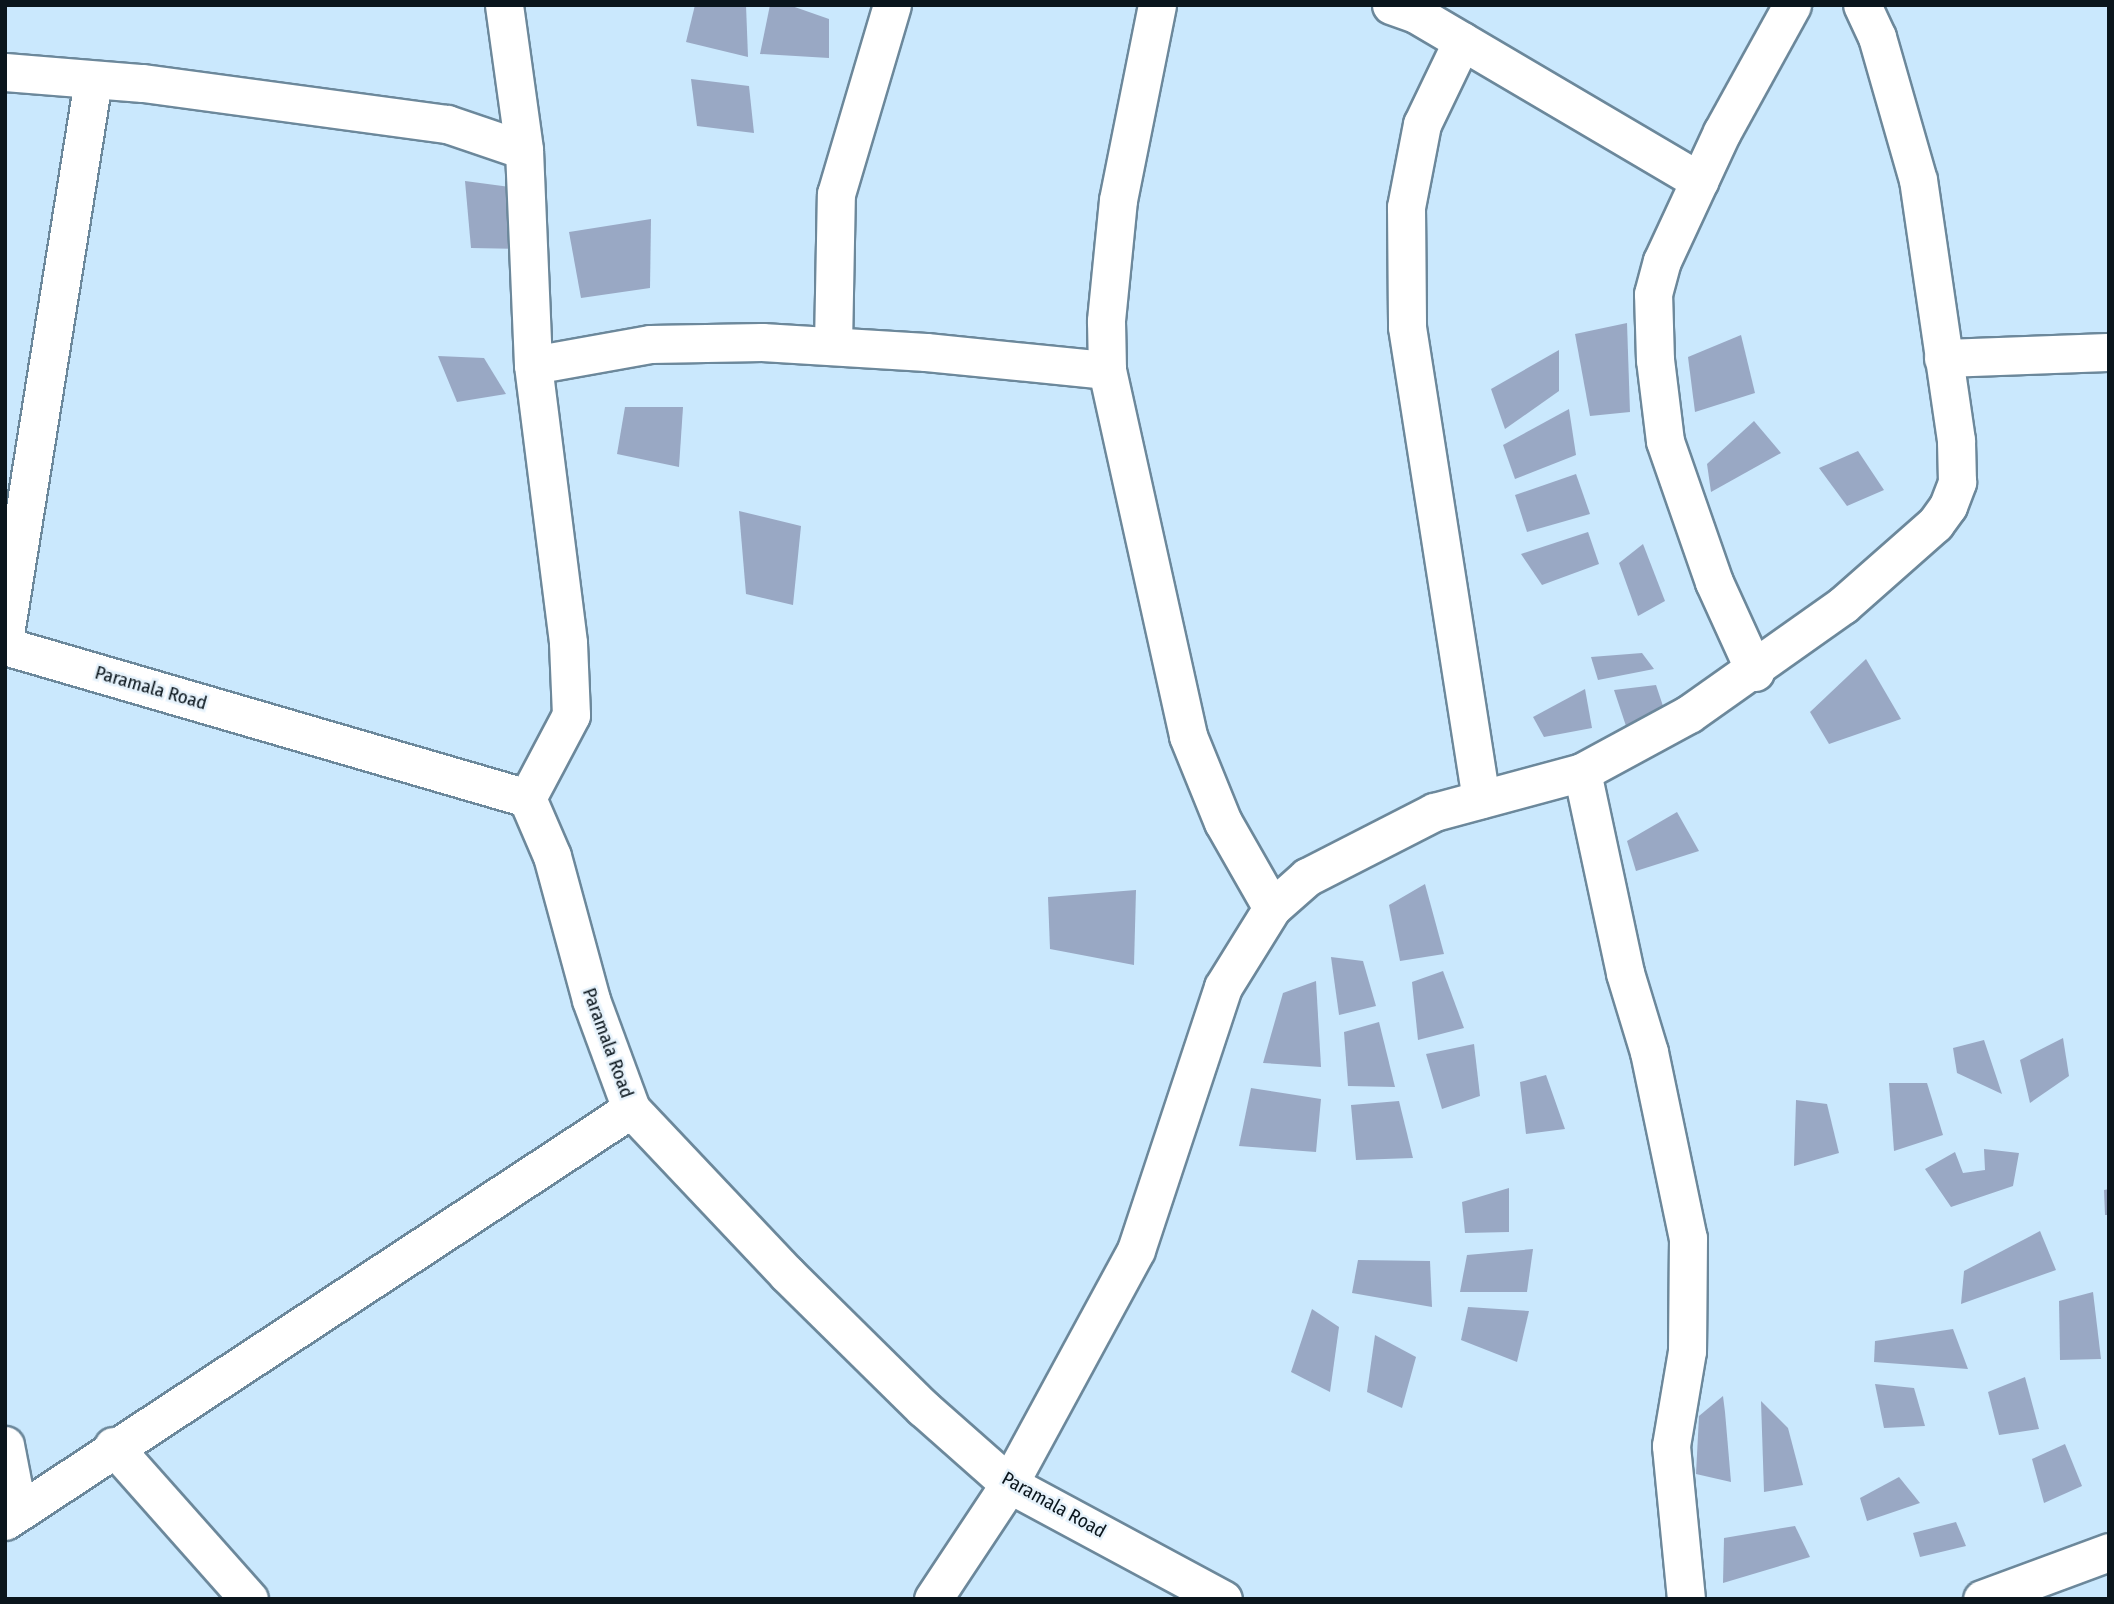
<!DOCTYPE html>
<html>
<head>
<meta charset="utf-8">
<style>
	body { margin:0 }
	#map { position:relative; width:2114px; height:1604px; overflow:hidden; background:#cae8fd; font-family:"Fira Sans Condensed",sans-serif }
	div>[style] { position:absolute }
	.building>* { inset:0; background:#99a8c4 }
	.roads { filter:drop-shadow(2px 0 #6c889b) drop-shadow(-2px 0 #6c889b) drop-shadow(0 2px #6c889b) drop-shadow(0 -2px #6c889b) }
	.minor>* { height:37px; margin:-18.5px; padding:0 18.5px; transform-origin:18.5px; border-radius:18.5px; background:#fff }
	span { translate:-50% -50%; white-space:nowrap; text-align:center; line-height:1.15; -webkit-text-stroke:5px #e6f2fb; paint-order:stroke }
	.street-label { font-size:19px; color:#0a151c }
	.frame { position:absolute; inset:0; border:7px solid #0a151c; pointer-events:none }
</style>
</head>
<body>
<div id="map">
	<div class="building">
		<div style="clip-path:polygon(695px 5px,746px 5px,748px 57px,686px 42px)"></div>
		<div style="clip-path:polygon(770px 5px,789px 5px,829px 19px,829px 58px,760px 54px)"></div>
		<div style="clip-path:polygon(691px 79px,749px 86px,754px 133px,697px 126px)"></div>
		<div style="clip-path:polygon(465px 181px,517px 188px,522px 249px,471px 248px)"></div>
		<div style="clip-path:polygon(651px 219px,650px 288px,581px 298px,569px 232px)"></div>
		<div style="clip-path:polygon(1627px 323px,1630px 412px,1590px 416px,1575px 334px)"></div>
		<div style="clip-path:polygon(1741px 335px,1755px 393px,1695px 412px,1688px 357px)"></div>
		<div style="clip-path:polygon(1559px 350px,1559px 391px,1505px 429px,1491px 389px)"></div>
		<div style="clip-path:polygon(438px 356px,484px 358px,506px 394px,457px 402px)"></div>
		<div style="clip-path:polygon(625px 407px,683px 407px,679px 467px,617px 454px)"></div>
		<div style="clip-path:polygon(1569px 409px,1576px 455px,1515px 479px,1503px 445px)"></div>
		<div style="clip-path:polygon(1754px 421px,1781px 453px,1711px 492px,1707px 464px)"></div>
		<div style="clip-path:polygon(1858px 451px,1884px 490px,1847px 506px,1819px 468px)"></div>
		<div style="clip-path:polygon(1576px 474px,1590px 514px,1527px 532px,1515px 495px)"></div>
		<div style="clip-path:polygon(739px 511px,801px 526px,793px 605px,746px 594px)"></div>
		<div style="clip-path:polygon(1588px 532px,1599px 564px,1542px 585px,1521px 554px)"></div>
		<div style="clip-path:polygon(1643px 544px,1665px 601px,1638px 616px,1619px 563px)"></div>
		<div style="clip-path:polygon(1642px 653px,1654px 669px,1598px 680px,1591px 657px)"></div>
		<div style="clip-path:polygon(1866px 659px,1901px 719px,1829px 744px,1810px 712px)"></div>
		<div style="clip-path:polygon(1656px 685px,1666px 715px,1626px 726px,1614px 690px)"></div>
		<div style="clip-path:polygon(1585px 689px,1592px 728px,1544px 737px,1533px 717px)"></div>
		<div style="clip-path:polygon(1677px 812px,1699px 851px,1636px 871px,1627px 841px)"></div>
		<div style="clip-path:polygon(1425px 884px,1444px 954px,1400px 961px,1389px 905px)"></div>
		<div style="clip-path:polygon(1136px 890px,1134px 965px,1050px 949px,1048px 897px)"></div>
		<div style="clip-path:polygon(1331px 957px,1363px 961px,1376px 1006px,1339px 1015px)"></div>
		<div style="clip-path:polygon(1443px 971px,1464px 1028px,1418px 1040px,1412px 982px)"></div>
		<div style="clip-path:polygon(1316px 981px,1321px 1067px,1263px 1063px,1283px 993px)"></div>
		<div style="clip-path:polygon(1379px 1022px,1395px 1087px,1348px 1086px,1344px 1032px)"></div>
		<div style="clip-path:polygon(2063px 1038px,2069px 1076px,2030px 1103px,2020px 1060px)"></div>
		<div style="clip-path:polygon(1984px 1040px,2002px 1094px,1957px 1073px,1953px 1048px)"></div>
		<div style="clip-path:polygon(1474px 1044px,1480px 1096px,1442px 1109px,1426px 1054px)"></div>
		<div style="clip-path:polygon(1546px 1075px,1565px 1129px,1526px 1134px,1520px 1082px)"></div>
		<div style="clip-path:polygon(1889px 1083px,1927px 1083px,1943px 1135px,1894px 1151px)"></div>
		<div style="clip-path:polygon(1251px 1088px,1321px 1099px,1316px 1152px,1239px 1146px)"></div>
		<div style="clip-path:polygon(1796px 1100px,1827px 1104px,1839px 1153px,1794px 1166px)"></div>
		<div style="clip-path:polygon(1399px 1101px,1413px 1158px,1356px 1160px,1351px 1105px)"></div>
		<div style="clip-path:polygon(1984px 1149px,2019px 1153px,2013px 1186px,1951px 1207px,1925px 1169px,1955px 1152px,1963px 1173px,1985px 1170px)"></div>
		<div style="clip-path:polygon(1509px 1188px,1509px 1232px,1465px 1233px,1462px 1202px)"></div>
		<div style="clip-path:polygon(2109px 1189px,2109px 1215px,2105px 1215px,2104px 1190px)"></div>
		<div style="clip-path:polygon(2040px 1231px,2056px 1270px,1961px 1304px,1964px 1271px)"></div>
		<div style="clip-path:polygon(1533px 1249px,1527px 1292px,1460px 1292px,1467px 1255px)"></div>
		<div style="clip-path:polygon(1358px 1260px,1430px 1261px,1432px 1307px,1352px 1293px)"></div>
		<div style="clip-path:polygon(2093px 1292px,2101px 1359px,2060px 1360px,2059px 1301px)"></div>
		<div style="clip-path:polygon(1468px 1307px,1529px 1311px,1517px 1362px,1461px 1340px)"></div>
		<div style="clip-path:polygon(1312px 1309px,1339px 1327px,1330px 1392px,1291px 1372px)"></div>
		<div style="clip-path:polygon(1953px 1329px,1968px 1369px,1874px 1362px,1875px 1341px)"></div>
		<div style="clip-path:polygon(1375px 1335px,1416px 1357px,1402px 1408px,1367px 1392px)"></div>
		<div style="clip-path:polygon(2025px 1377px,2039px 1429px,1999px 1435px,1988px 1392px)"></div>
		<div style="clip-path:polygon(1875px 1384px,1914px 1388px,1925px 1426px,1884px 1428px)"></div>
		<div style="clip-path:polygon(1723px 1396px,1725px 1412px,1731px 1482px,1696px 1474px,1699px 1416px)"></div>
		<div style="clip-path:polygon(1761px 1401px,1788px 1428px,1803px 1485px,1764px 1492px)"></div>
		<div style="clip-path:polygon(2065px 1444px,2082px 1486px,2044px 1503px,2032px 1459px)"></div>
		<div style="clip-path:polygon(1899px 1477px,1920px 1503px,1867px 1521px,1860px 1498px)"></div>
		<div style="clip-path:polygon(1956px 1522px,1966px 1546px,1920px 1557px,1913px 1533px)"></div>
		<div style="clip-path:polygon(1795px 1526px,1810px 1557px,1723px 1583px,1724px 1538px)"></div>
	</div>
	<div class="roads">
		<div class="minor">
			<div style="left:504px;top:5px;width:146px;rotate:82.1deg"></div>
			<div style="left:524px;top:150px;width:215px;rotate:87.6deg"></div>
			<div style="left:533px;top:365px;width:280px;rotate:82.8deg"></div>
			<div style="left:568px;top:643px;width:72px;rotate:87.6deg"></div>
			<div style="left:571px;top:715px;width:94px;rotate:117.9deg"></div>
			<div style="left:1157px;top:5px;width:199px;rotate:101.3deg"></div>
			<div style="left:1118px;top:200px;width:122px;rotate:95.7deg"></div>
			<div style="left:1106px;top:321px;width:49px;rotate:88.8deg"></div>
			<div style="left:1107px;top:370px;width:375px;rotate:77.5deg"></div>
			<div style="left:1188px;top:736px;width:93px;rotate:67.9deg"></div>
			<div style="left:1223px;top:822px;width:99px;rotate:60.3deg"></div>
			<div style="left:1391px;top:5px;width:27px;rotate:20deg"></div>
			<div style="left:1416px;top:14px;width:329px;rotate:30.5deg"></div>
			<div style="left:1462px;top:41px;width:92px;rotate:115.7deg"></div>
			<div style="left:1422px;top:124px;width:85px;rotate:100.9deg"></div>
			<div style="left:1406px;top:207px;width:120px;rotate:89.5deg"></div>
			<div style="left:1407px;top:327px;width:478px;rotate:81.1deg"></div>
			<div style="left:5px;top:72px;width:138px;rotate:4.6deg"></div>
			<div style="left:143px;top:83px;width:307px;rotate:7.7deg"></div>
			<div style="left:447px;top:124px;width:81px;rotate:18.7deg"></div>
			<div style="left:833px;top:345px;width:151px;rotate:-88.9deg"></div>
			<div style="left:836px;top:194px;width:197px;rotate:-73.5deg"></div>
			<div style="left:1943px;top:358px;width:166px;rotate:-2.1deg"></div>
			<div style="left:533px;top:365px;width:119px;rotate:-10.2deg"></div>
			<div style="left:650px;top:344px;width:112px;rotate:-1deg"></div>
			<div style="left:762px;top:342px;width:164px;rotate:3.5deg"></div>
			<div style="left:926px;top:352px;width:182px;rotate:5.7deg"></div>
			<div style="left:5px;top:634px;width:561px;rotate:-80.97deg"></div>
			<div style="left:5px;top:646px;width:544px;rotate:16.23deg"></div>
			<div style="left:527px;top:798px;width:63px;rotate:66.7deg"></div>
			<div style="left:552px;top:856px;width:149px;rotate:74.8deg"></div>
			<div style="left:591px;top:1000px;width:116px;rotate:69.8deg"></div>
			<div style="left:631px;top:1109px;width:227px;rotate:46.6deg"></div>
			<div style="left:787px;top:1274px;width:191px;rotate:44.6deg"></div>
			<div style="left:923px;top:1408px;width:115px;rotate:41.5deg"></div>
			<div style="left:1009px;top:1484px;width:243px;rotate:28.3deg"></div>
			<div style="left:1755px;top:672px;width:99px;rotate:-114.5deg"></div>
			<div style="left:1714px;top:582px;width:149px;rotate:-109.2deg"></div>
			<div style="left:1665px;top:441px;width:82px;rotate:-97deg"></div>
			<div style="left:1655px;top:360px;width:66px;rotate:-91.7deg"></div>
			<div style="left:1653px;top:294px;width:34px;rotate:-75deg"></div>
			<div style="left:1662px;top:261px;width:142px;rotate:-65.1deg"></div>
			<div style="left:1722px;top:132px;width:145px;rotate:-61.1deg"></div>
			<div style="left:1582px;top:772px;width:206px;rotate:77.9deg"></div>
			<div style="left:1625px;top:973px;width:83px;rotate:73.1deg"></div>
			<div style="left:1649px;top:1052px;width:190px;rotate:78.2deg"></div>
			<div style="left:1688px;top:1238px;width:113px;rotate:90.5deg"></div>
			<div style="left:1687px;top:1351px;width:96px;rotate:99.6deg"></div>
			<div style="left:1671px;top:1446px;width:154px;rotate:84.4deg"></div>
			<div style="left:5px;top:1445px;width:68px;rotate:79deg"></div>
			<div style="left:113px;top:1446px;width:205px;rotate:48.4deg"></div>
			<div style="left:5px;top:1521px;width:749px;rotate:-33.35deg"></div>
			<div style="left:933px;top:1599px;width:138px;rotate:-56.5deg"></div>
			<div style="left:1009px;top:1484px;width:266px;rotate:-61.5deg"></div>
			<div style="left:1136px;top:1250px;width:277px;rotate:-71.7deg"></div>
			<div style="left:1223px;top:987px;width:93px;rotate:-58.2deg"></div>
			<div style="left:1272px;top:908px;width:47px;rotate:-41.5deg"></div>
			<div style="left:1307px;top:877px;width:143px;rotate:-27.1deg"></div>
			<div style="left:1434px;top:812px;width:153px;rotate:-15.1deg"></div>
			<div style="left:1582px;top:772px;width:122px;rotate:-28.5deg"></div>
			<div style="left:1689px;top:714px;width:189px;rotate:-35.3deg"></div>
			<div style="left:1843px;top:605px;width:123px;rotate:-41.4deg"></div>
			<div style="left:1935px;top:524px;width:22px;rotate:-54deg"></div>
			<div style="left:1948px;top:506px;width:26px;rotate:-69deg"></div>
			<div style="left:1957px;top:482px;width:42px;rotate:-91.4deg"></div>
			<div style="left:1956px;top:440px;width:263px;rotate:-98.3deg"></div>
			<div style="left:1918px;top:180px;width:149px;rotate:-106deg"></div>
			<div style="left:1877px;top:37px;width:35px;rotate:-115deg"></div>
			<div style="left:1982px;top:1599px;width:135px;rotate:-20.3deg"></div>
		</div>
	</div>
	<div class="street-label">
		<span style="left:151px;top:688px;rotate:16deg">Paramala Road</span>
		<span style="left:608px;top:1043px;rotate:70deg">Paramala Road</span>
		<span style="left:1054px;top:1505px;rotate:29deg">Paramala Road</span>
	</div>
	<div class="frame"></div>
</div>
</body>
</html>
